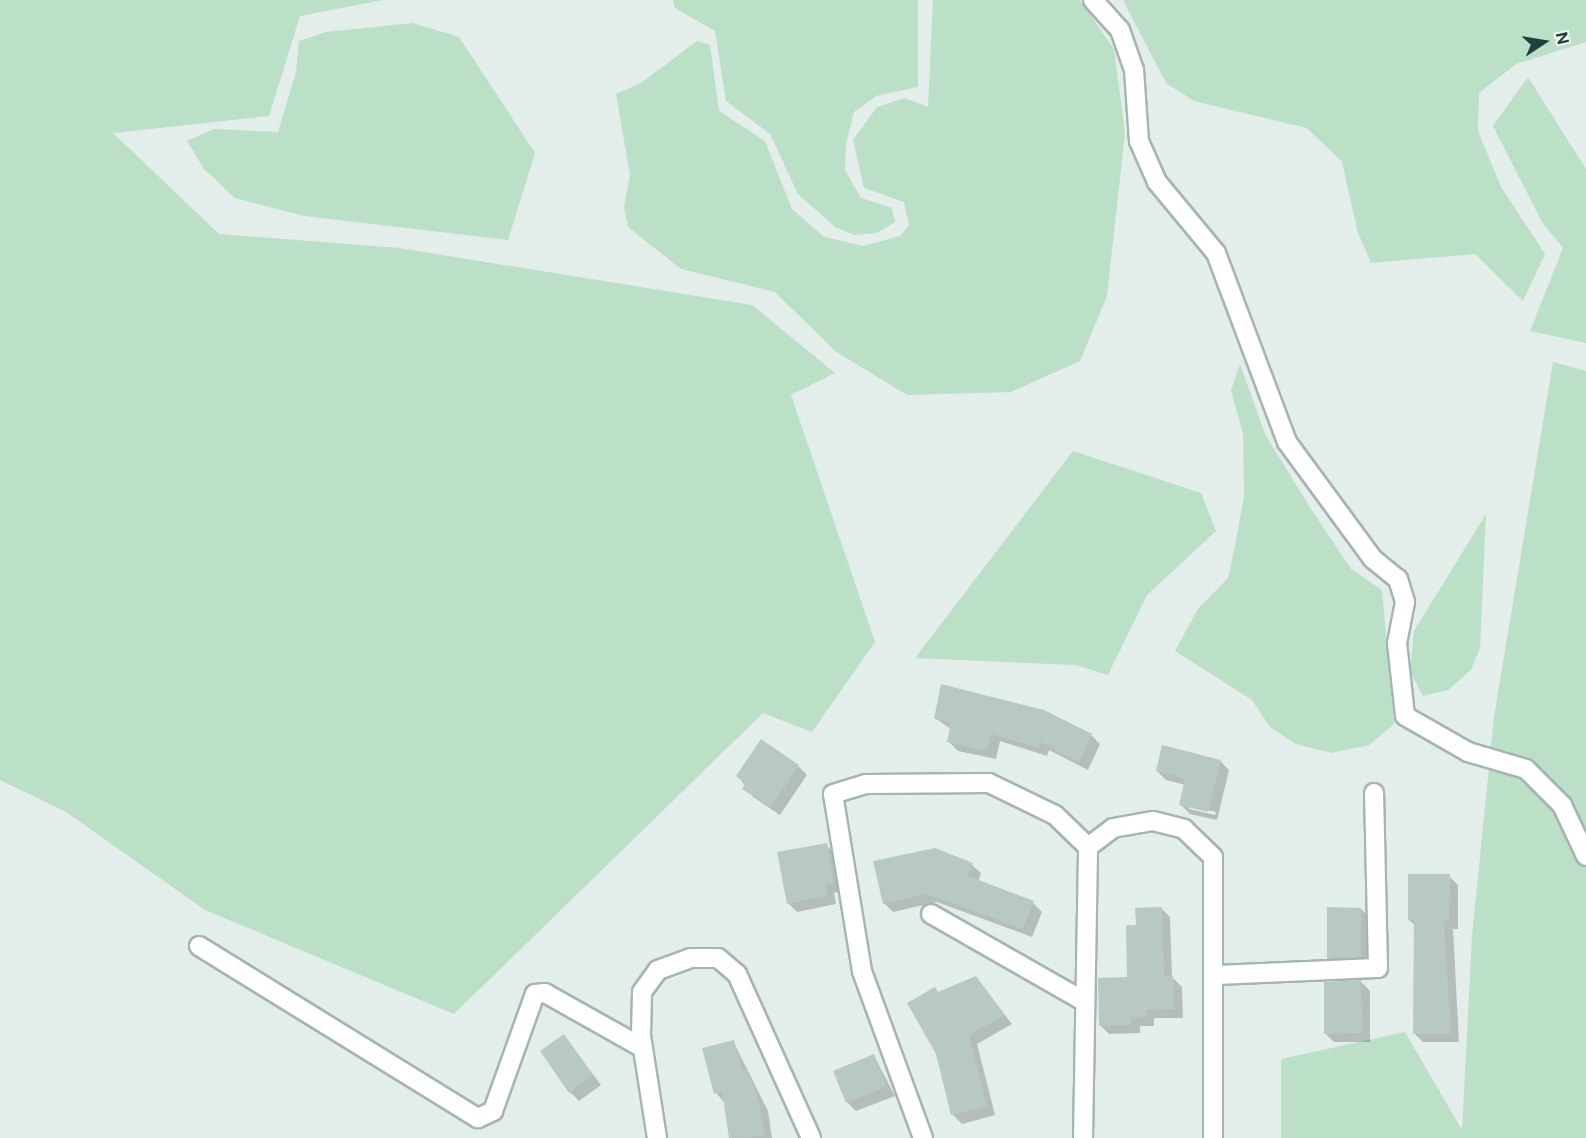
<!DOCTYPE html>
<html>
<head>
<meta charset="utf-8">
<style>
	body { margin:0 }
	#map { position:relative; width:1586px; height:1138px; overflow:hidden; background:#e3ede9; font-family:"Public Sans",sans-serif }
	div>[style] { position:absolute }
	.green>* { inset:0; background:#bbdfc7 }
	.shadow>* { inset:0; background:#0003 }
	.building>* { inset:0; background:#b8c8c2 }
	.roads { filter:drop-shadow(2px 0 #a5b5b1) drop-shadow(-2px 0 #a5b5b1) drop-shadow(0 2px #a5b5b1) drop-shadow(0 -2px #a5b5b1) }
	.minor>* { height:18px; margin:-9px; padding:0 9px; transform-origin:9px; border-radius:9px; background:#fff }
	span { translate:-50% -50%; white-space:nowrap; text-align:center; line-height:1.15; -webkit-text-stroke:5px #f4f9f7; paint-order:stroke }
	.north { position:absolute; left:1514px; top:12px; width:60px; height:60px; -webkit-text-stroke:4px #f4f9f7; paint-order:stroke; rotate:78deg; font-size:16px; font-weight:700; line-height:24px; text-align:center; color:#223f39 }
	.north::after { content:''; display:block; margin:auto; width:21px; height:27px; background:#223f39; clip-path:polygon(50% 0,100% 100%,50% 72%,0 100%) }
</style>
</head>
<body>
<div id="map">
	<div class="green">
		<div style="clip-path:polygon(0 0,383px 0,300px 16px,269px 116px,113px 133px,219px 234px,399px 248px,752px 305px,835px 373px,791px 395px,875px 642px,812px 732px,763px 713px,454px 1014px,205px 910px,66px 812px,0 780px)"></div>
		<div style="clip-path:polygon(673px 0,918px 0,918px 87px,876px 96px,854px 112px,846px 144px,845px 170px,861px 198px,892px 208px,895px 222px,877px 233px,854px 235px,835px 227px,798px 194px,770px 134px,726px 101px,715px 31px,675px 8px)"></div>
		<div style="clip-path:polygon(933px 0,1080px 0,1114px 49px,1125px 133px,1107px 296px,1080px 361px,1011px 392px,907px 395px,835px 351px,775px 292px,681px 269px,628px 227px,624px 207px,630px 175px,616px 94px,641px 83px,697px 41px,710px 45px,719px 111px,765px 141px,792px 209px,824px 237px,863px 246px,900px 236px,909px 225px,904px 202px,864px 188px,853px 140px,877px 107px,905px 98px,928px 107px)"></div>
		<div style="clip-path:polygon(1123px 0,1586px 0,1586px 42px,1516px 64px,1479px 93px,1478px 131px,1501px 187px,1545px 254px,1523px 301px,1475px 254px,1371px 263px,1358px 233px,1342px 162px,1307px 128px,1194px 101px,1166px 83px)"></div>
		<div style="clip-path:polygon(413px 23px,459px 37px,535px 153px,508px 240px,304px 216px,235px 198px,204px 169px,187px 141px,214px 129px,278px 132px,296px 72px,299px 41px,326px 32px)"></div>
		<div style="clip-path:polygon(1528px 77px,1586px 169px,1586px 343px,1530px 331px,1563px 248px,1542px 222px,1493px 126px)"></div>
		<div style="clip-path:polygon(1553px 362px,1586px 371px,1586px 1138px,1281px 1138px,1281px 1059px,1405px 1032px,1462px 1130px,1472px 937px,1494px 717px)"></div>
		<div style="clip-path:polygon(1240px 364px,1265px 434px,1309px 506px,1351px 569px,1382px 590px,1394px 724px,1369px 745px,1331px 753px,1296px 744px,1270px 727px,1252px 700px,1175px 651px,1198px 609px,1228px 578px,1236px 541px,1244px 495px,1243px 434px,1231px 390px)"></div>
		<div style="clip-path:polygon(1073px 451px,1201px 493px,1216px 531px,1147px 595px,1108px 675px,1076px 665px,915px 658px)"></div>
		<div style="clip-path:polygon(1486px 514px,1480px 648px,1471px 670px,1448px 690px,1423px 696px,1410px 672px,1414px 631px)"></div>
	</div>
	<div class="shadow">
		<div style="clip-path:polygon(935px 718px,1091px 735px,1100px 744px,1088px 770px,1049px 750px,1047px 756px,1000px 741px,996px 759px,958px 751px,949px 742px,951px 729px)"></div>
		<div style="clip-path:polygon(evenodd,1220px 761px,1229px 770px,1217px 820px,1190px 814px,1181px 805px,1186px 785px,1166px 780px,1157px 771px,1220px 761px,1189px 806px,1216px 812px,1215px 815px,1189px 809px,1189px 806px)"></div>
		<div style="clip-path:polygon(798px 766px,807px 775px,780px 815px,753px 797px,738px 776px)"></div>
		<div style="clip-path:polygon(826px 845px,835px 854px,842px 891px,834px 893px,836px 904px,797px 912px,788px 903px)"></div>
		<div style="clip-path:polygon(935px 850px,972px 865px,981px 873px,978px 882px,1033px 903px,1042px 912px,1032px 937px,937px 902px,893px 912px,884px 903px)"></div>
		<div style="clip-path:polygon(1449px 876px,1458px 885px,1458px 929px,1453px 929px,1459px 1042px,1423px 1042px,1414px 1033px,1415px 925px,1409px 920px)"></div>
		<div style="clip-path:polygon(1161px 908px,1170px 917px,1172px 977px,1182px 987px,1183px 1018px,1154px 1018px,1154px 1026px,1140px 1026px,1140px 1033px,1109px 1034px,1100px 1025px,1129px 979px,1137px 927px)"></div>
		<div style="clip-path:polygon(1361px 909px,1370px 918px,1370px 966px,1337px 967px,1328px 958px)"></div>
		<div style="clip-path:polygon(976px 978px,1012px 1024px,977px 1044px,995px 1115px,962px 1124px,953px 1115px,938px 1053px,935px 988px,939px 993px)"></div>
		<div style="clip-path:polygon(1361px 982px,1370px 991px,1370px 1042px,1334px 1042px,1325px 1033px)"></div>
		<div style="clip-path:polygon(564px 1036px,601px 1085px,579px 1101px,570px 1092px)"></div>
		<div style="clip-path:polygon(733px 1041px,768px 1111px,772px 1138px,731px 1138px,725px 1103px,716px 1093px)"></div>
		<div style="clip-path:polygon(874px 1056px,895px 1096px,856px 1111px,847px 1102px)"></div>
	</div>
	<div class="building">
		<div style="clip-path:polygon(941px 684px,1044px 710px,1092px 734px,1079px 762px,1040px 742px,1038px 748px,991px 734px,987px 751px,947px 742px,951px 722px,934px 719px)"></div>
		<div style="clip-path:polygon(761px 739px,799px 765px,771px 807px,742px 789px,746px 783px,736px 776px)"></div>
		<div style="clip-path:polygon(1162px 745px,1221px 760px,1208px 812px,1179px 805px,1185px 779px,1156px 771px)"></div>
		<div style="clip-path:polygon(827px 843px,834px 883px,826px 884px,828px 896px,787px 904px,777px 852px)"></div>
		<div style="clip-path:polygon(935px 848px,973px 863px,968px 876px,1034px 901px,1023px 929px,927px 894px,883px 904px,873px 861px)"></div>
		<div style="clip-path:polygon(1408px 874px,1450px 874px,1449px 921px,1444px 921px,1451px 1034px,1413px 1034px,1414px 920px,1408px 920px)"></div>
		<div style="clip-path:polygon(1162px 907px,1164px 976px,1173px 976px,1174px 1009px,1146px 1010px,1146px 1017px,1131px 1018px,1131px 1025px,1099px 1026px,1098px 978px,1127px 977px,1126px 925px,1136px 925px,1135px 908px)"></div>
		<div style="clip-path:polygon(1327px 907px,1361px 908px,1361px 957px,1327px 959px)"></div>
		<div style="clip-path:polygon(976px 976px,1005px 1015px,969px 1035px,987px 1106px,951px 1115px,936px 1054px,907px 1003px,935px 987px,938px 992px)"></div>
		<div style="clip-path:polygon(1361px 980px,1362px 1033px,1324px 1034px,1324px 982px)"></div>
		<div style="clip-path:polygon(564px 1034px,593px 1075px,569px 1093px,540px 1051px)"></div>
		<div style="clip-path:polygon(734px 1040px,742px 1071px,747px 1070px,759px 1101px,765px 1136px,729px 1138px,722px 1091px,714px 1094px,702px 1048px)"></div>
		<div style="clip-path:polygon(874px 1054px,887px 1087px,846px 1103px,833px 1071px)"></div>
	</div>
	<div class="roads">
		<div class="minor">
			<div style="left:1093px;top:0;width:40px;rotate:48deg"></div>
			<div style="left:1120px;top:30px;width:42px;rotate:70.7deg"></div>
			<div style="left:1134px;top:70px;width:71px;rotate:86deg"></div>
			<div style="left:1139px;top:141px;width:45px;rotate:66.3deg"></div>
			<div style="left:1157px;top:182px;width:92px;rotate:50.3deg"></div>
			<div style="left:1216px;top:253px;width:202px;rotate:69.4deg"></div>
			<div style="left:1287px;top:442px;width:145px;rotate:53.7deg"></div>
			<div style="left:1373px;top:559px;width:32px;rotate:39deg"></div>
			<div style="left:1398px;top:579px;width:24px;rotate:73deg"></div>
			<div style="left:1405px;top:602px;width:42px;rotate:101deg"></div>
			<div style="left:1397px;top:643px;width:73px;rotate:83.7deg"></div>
			<div style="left:1405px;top:716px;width:73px;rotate:29.7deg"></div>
			<div style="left:1468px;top:752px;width:60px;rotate:16.3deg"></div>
			<div style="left:1526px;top:769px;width:51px;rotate:45deg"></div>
			<div style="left:1562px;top:805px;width:56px;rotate:64.8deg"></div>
			<div style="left:931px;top:914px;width:177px;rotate:29.7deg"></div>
			<div style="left:199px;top:946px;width:328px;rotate:31.7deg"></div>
			<div style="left:478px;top:1118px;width:17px;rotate:-25deg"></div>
			<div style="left:493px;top:1111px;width:124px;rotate:-70.3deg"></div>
			<div style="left:535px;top:994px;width:10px;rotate:-6deg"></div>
			<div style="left:545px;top:993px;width:112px;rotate:29.3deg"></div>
			<div style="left:1215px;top:975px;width:163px;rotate:-2.5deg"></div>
			<div style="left:1378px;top:968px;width:175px;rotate:-91.3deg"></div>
			<div style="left:657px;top:1138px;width:103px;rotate:-98.9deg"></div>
			<div style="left:641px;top:1036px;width:44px;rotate:-88.7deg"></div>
			<div style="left:642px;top:992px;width:27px;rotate:-54deg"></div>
			<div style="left:658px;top:970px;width:35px;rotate:-20deg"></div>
			<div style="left:691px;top:958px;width:27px"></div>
			<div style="left:718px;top:958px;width:25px;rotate:40deg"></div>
			<div style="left:737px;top:974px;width:180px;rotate:65.7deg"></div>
			<div style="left:923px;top:1138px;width:178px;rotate:-110.1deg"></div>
			<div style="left:862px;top:971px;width:179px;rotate:-99.3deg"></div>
			<div style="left:833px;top:794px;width:34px;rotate:-17deg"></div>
			<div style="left:866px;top:784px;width:123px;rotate:-0.5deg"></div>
			<div style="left:989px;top:783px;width:73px;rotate:25.9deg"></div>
			<div style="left:1055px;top:815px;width:46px;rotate:44.1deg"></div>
			<div style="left:1083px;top:1138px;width:291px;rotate:-89deg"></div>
			<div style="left:1088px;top:847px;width:31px;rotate:-37deg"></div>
			<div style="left:1113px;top:828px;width:41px;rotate:-9.9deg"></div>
			<div style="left:1153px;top:821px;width:32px;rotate:14deg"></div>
			<div style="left:1184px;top:829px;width:40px;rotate:44deg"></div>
			<div style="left:1213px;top:857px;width:281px;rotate:90deg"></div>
		</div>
	</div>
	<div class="north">N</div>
</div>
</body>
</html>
